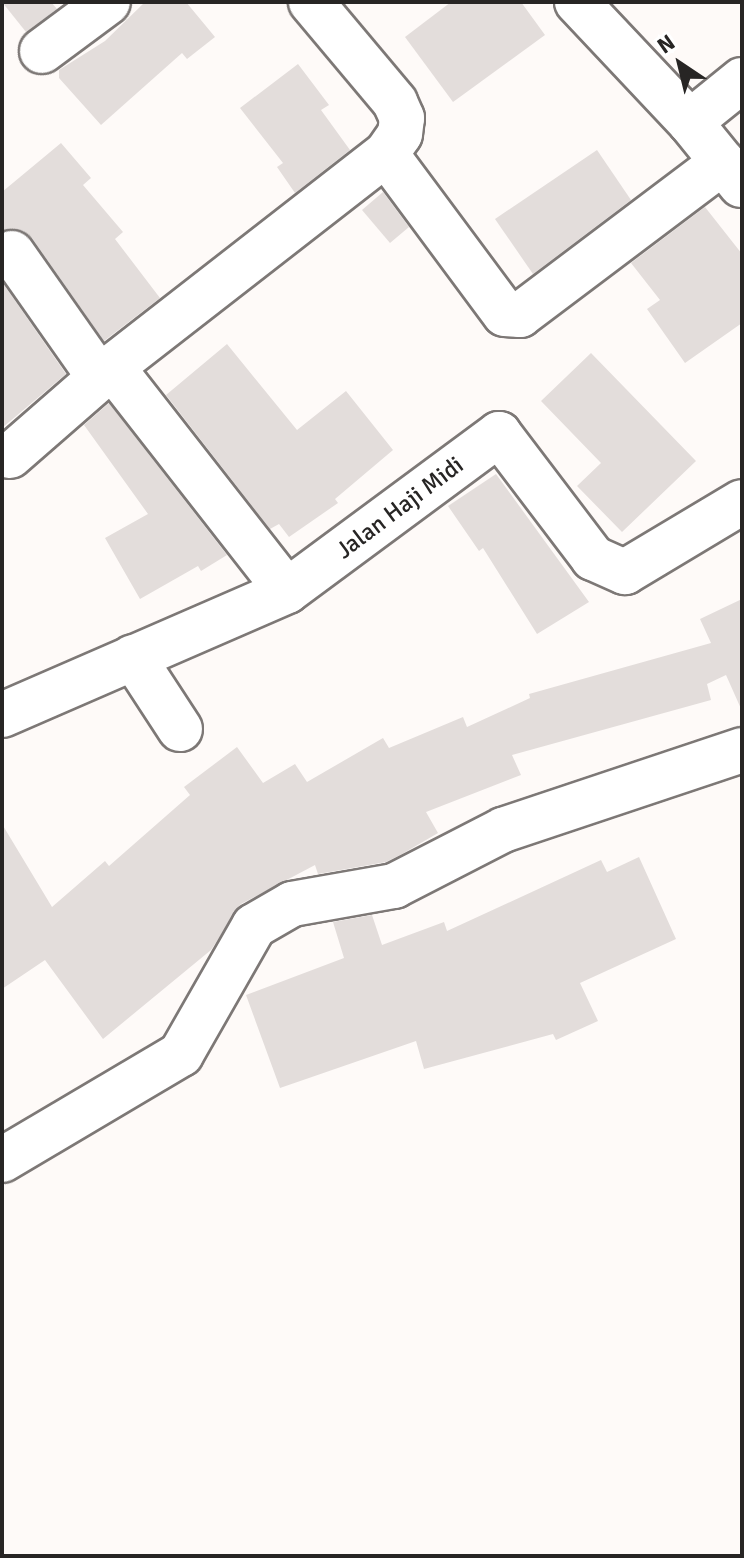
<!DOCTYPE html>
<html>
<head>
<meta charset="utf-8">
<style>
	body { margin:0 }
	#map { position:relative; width:744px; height:1558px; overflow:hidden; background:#fefaf8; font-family:Signika,sans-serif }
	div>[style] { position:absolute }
	.building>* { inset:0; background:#e3dddb }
	.roads { filter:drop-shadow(2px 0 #7d7876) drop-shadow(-2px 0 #7d7876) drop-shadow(0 2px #7d7876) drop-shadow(0 -2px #7d7876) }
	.street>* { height:44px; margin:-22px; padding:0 22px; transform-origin:22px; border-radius:22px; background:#fff }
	span { translate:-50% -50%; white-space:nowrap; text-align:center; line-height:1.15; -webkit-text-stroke:6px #fff; paint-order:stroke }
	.street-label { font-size:24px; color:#272524 }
	.frame { position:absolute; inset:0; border:4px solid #272524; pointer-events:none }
	.north { position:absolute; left:640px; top:24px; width:80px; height:80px; -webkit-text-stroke:6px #fff; paint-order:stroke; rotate:325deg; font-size:22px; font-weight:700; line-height:32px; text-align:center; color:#272524 }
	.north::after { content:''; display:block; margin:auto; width:28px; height:36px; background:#272524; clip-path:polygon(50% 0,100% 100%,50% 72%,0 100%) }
</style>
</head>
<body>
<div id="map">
	<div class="building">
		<div style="clip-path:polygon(2px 2px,51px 2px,57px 9px,26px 32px)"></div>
		<div style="clip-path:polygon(145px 2px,186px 2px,215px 37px,187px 59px,182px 53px,101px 125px,59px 78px,59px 70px,105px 41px)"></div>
		<div style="clip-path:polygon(451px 2px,521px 2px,545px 35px,453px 102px,405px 37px)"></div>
		<div style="clip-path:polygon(298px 64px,329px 105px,321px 110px,350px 150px,295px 193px,277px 167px,283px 163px,240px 108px)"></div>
		<div style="clip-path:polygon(61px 143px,91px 178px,83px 185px,123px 232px,115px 239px,160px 298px,104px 341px,32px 238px,22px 230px,2px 231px,2px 192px)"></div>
		<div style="clip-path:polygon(597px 150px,631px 200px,533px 274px,495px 219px)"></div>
		<div style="clip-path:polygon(383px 192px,409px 227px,390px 243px,362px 210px)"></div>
		<div style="clip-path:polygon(705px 207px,742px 254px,742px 323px,685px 363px,647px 309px,660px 300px,631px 263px)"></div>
		<div style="clip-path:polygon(2px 282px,66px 374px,2px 428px)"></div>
		<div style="clip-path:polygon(227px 344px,297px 430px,346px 391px,393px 450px,335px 499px,338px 503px,289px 537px,279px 524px,270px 529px,166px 395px)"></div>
		<div style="clip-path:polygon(591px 353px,696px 461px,622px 532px,577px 486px,601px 463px,541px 401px)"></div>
		<div style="clip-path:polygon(109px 403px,227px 555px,201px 571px,198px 566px,140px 599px,105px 538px,148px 514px,84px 425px)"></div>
		<div style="clip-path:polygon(496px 474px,589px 602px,537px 634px,483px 548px,479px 551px,448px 506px)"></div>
		<div style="clip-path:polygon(742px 599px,742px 711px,726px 675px,707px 684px,711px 700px,512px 755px,521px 775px,426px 812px,438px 833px,402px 854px,386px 862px,318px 874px,315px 865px,241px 904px,211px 950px,103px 1039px,45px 960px,2px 989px,2px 824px,52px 907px,105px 861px,109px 866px,190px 795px,184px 787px,237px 747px,263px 783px,295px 764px,307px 782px,383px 738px,389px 748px,463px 717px,467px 727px,530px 698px,529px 694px,711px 643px,700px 619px)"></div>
		<div style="clip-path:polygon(639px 857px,676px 939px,580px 983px,598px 1021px,556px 1040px,553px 1034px,424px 1069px,416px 1041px,280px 1088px,246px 995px,344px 958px,333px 922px,372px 915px,382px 945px,444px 922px,447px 931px,601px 860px,607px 872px)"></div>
	</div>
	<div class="roads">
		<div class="street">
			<div style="left:577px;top:2px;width:165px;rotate:46.7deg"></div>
			<div style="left:690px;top:122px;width:81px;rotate:51deg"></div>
			<div style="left:42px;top:51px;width:82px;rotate:-36.6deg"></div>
			<div style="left:690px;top:122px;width:67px;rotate:-38.9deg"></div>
			<div style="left:386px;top:154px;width:199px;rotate:53.4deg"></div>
			<div style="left:505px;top:314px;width:15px;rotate:4deg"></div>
			<div style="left:520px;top:315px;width:254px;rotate:-37deg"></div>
			<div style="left:12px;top:253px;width:151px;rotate:54.9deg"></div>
			<div style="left:112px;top:367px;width:284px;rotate:52deg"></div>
			<div style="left:10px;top:456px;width:135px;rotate:-41.1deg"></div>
			<div style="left:112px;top:367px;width:347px;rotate:-37.9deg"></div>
			<div style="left:386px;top:154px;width:24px;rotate:-55deg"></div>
			<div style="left:400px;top:134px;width:16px;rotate:-83deg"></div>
			<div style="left:402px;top:118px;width:17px;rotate:-114deg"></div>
			<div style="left:395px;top:102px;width:131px;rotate:-130deg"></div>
			<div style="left:133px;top:657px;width:86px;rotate:56.9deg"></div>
			<div style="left:2px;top:715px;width:311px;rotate:-23.5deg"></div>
			<div style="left:287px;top:591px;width:264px;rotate:-36.5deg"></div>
			<div style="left:499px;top:434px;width:156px;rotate:52.8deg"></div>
			<div style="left:593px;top:558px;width:35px;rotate:24deg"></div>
			<div style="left:625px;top:572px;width:136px;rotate:-30.9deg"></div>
			<div style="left:2px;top:1160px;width:208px;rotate:-30.6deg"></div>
			<div style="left:181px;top:1054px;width:147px;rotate:-60.3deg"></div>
			<div style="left:254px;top:926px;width:44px;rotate:-30.1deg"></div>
			<div style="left:292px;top:904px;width:104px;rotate:-10deg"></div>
			<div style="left:394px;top:886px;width:123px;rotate:-27.2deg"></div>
			<div style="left:503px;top:830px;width:252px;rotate:-18.5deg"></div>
		</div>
	</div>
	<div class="street-label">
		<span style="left:400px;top:508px;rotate:-37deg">Jalan Haji Midi</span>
	</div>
	<div class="frame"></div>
	<div class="north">N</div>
</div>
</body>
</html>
